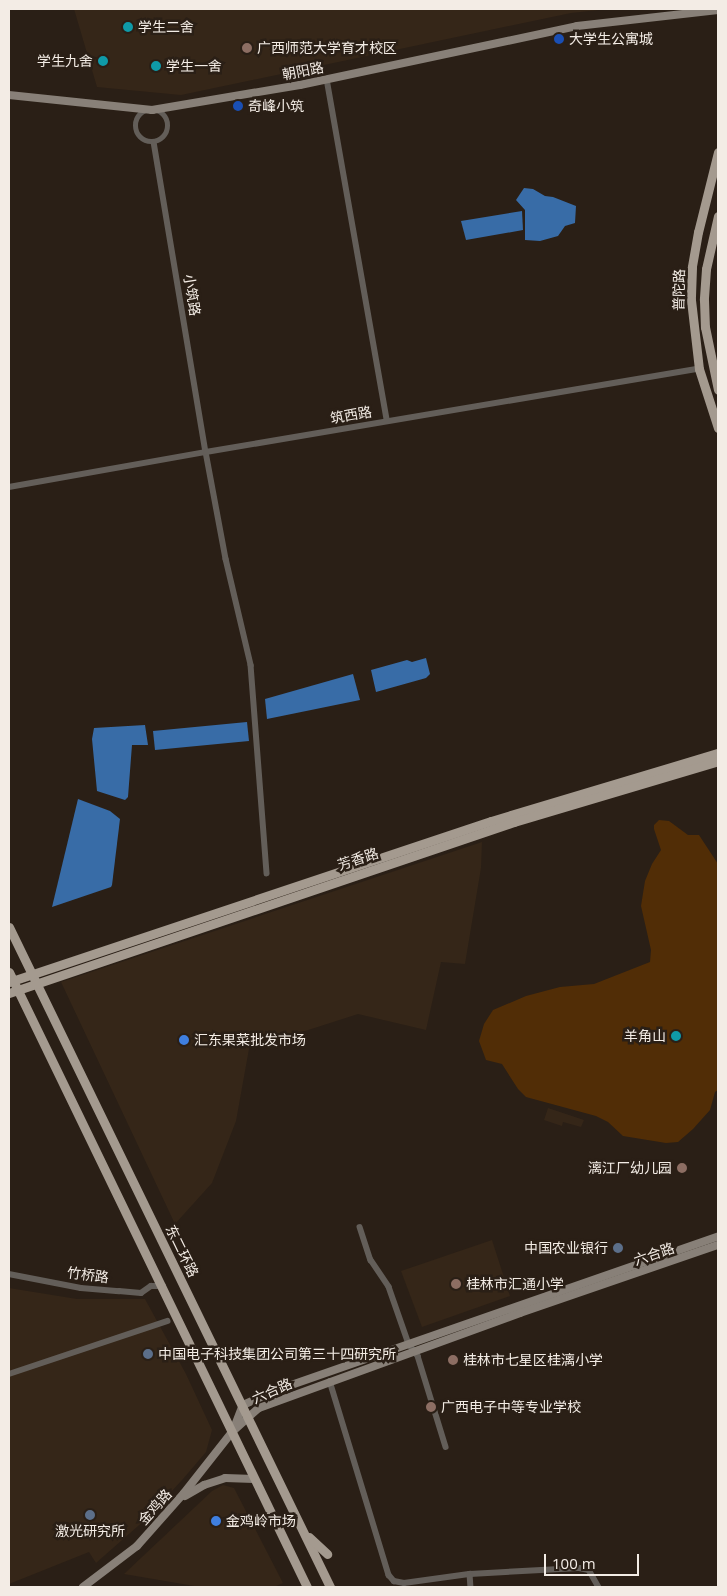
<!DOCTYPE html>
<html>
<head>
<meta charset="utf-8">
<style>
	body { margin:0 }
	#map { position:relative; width:727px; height:1596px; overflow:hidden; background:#2a1f16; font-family:"Open Sans","Noto Sans SC",sans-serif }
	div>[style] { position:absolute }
	.built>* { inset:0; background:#352618 }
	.green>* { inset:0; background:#512d06 }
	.water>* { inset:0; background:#386ca7 }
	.street>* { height:5.5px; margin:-2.75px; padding:0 2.75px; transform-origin:2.75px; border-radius:2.75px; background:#635e59 }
	.street>.ring { margin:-2.75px; padding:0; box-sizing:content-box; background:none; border:5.5px solid #635e59; border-radius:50% }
	.secondary>* { height:8px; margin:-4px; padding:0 4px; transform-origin:4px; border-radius:4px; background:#888078 }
	.primary>* { height:9px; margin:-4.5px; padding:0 4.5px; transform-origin:4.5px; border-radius:4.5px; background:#a49a8f }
	.dots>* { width:14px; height:14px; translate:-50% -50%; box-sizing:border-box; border:2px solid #2a1f16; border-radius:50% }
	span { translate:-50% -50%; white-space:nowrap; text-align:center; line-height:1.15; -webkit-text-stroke:5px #2a1f16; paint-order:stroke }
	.poi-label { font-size:14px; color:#f3ece5 }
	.left { translate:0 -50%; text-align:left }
	.right { translate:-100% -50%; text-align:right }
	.street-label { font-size:14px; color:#f3ece5 }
	.frame { position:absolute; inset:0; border:10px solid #f3ece5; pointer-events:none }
	.scale { position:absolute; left:544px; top:1554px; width:95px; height:22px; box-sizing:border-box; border:2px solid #f3ece5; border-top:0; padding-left:6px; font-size:15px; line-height:18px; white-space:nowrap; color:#f3ece5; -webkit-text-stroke:4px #2a1f16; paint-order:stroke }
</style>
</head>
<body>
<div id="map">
	<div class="built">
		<div style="clip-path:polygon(74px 9px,608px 9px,571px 13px,181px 95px,97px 87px)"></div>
		<div style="clip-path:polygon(482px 842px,481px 868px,465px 964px,441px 962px,426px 1030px,358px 1014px,249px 1049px,236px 1121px,212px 1183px,175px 1224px,61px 982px)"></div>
		<div style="clip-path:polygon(548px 1108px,584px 1120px,581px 1127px,563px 1122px,562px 1126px,544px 1120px)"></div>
		<div style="clip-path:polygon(492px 1240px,510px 1296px,422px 1327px,401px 1271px)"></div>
		<div style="clip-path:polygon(9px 1288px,77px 1299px,145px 1299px,186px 1374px,212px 1430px,206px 1452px,183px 1479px,146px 1519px,96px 1563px,89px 1552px,9px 1584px)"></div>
		<div style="clip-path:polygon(223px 1485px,234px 1488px,283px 1583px,274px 1587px,200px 1587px,124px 1574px,212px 1491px)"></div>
	</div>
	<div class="green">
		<div style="clip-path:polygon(659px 820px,669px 821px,688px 835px,699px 835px,718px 864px,718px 1090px,715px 1092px,710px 1110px,693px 1129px,678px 1142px,666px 1143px,623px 1136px,608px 1122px,596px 1116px,526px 1097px,518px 1089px,502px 1064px,486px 1060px,479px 1041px,484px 1024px,493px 1010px,526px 996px,560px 987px,594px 984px,650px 962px,651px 950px,641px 906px,645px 881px,652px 864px,661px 850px,654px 829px,654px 825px)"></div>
	</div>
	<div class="water">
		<div style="clip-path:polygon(524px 188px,533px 189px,545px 196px,553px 197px,576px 206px,575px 223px,565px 226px,558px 236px,540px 241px,525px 240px,525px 210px,516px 200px)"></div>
		<div style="clip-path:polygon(522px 211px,523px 230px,466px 240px,461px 221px)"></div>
		<div style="clip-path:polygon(426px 658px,430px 674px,426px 678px,376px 692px,371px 670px,407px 660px,412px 662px)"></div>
		<div style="clip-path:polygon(353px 674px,360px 700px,267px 719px,265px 699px)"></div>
		<div style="clip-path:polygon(247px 722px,249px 741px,155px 750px,153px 731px)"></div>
		<div style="clip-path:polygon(145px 725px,148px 745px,132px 745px,128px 797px,125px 800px,97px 791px,92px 739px,94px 728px)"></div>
		<div style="clip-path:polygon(78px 799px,110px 811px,120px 819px,112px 885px,111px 887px,52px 907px)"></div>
	</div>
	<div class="street">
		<div style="left:327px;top:79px;width:347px;rotate:80deg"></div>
		<div class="ring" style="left:136px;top:110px;width:26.5px;height:26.5px"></div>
		<div style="left:154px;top:142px;width:314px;rotate:80.5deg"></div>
		<div style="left:206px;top:452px;width:109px;rotate:79.4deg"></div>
		<div style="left:226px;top:559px;width:109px;rotate:76.7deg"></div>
		<div style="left:251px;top:665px;width:209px;rotate:85.6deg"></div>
		<div style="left:9px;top:487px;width:200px;rotate:-10.1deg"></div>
		<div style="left:206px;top:452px;width:500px;rotate:-9.6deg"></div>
		<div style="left:360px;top:1227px;width:35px;rotate:72deg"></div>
		<div style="left:371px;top:1260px;width:32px;rotate:56deg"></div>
		<div style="left:389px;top:1287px;width:60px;rotate:70.7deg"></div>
		<div style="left:409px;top:1344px;width:15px;rotate:53deg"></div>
		<div style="left:418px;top:1356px;width:95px;rotate:72.9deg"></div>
		<div style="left:9px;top:1274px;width:73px;rotate:11deg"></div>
		<div style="left:81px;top:1288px;width:38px;rotate:5deg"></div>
		<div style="left:119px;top:1291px;width:22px;rotate:5deg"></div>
		<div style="left:141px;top:1293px;width:12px;rotate:-35deg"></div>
		<div style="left:151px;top:1286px;width:12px"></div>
		<div style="left:9px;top:1374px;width:167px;rotate:-18.5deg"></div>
		<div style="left:330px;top:1381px;width:203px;rotate:73.1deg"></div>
		<div style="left:389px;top:1575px;width:8px;rotate:50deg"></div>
		<div style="left:394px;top:1581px;width:10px;rotate:11deg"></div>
		<div style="left:404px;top:1583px;width:67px;rotate:-7.8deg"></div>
		<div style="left:470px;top:1574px;width:109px;rotate:-3.2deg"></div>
		<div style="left:579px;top:1568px;width:10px;rotate:11deg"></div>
		<div style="left:589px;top:1570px;width:20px;rotate:60deg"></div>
		<div style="left:470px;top:1574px;width:13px;rotate:86deg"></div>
	</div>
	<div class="secondary">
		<div style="left:9px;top:95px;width:144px;rotate:6deg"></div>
		<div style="left:152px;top:110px;width:150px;rotate:-9.6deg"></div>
		<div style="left:300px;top:85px;width:283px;rotate:-12deg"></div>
		<div style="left:577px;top:26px;width:142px;rotate:-6.5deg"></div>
		<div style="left:234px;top:1428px;width:25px;rotate:-69deg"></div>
		<div style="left:243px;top:1405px;width:34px;rotate:-24deg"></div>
		<div style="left:274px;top:1391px;width:470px;rotate:-19.2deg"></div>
		<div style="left:185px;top:1496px;width:22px;rotate:-30deg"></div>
		<div style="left:204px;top:1485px;width:22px;rotate:-18deg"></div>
		<div style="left:225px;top:1478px;width:29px;rotate:2deg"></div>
		<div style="left:83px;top:1587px;width:68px;rotate:-37.2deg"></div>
		<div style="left:137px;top:1546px;width:71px;rotate:-48.4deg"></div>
		<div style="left:184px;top:1493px;width:78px;rotate:-51.8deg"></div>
		<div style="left:232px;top:1432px;width:36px;rotate:-42deg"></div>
		<div style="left:259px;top:1408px;width:278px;rotate:-20deg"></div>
		<div style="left:520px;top:1313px;width:209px;rotate:-19deg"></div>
	</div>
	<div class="primary">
		<div style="left:718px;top:152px;width:82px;rotate:104deg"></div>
		<div style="left:698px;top:232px;width:36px;rotate:100deg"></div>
		<div style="left:692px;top:267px;width:33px;rotate:92deg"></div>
		<div style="left:691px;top:300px;width:69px;rotate:83.4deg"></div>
		<div style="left:699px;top:369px;width:62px;rotate:72.1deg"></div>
		<div style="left:718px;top:216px;width:54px;rotate:102.8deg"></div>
		<div style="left:706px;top:269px;width:31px;rotate:94deg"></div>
		<div style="left:704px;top:300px;width:27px;rotate:88deg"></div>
		<div style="left:705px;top:327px;width:64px;rotate:78.3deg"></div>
		<div style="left:9px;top:927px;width:734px;rotate:64.06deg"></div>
		<div style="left:9px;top:972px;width:683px;rotate:64.15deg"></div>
		<div style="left:9px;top:982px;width:508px;rotate:-18.47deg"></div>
		<div style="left:491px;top:821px;width:237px;rotate:-16.7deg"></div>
		<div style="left:9px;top:993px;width:533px;rotate:-18.71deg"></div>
		<div style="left:514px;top:822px;width:213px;rotate:-16.6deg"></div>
		<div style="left:309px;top:1537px;width:25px;rotate:43deg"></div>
	</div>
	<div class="dots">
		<div style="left:128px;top:27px;background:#0f9aa8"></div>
		<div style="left:559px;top:39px;background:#1a4fb4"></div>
		<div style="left:247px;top:48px;background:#8d6e63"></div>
		<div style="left:103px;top:61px;background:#0f9aa8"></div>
		<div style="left:156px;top:66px;background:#0f9aa8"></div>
		<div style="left:238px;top:106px;background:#1a4fb4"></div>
		<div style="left:676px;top:1036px;background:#0f9aa8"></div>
		<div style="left:184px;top:1040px;background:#3f7fe0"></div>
		<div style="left:682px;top:1168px;background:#8d6e63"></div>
		<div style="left:618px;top:1248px;background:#5c6f8a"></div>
		<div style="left:456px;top:1284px;background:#8d6e63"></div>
		<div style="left:148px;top:1354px;background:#5c6f8a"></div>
		<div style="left:453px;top:1360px;background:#8d6e63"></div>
		<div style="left:431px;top:1407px;background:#8d6e63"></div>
		<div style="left:90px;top:1515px;background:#5c6f8a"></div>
		<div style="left:216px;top:1521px;background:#3f7fe0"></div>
	</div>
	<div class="poi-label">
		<span class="left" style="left:138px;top:27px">学生二舍</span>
		<span class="left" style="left:569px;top:39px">大学生公寓城</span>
		<span class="left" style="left:257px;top:48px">广西师范大学育才校区</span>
		<span class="right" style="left:93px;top:61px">学生九舍</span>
		<span class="left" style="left:166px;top:66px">学生一舍</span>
		<span class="left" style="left:248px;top:106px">奇峰小筑</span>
		<span class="right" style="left:666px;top:1036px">羊角山</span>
		<span class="left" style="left:194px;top:1040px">汇东果菜批发市场</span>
		<span class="right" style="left:672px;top:1168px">漓江厂幼儿园</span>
		<span class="right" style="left:608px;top:1248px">中国农业银行</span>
		<span class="left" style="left:466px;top:1284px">桂林市汇通小学</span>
		<span class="left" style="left:158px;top:1354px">中国电子科技集团公司第三十四研究所</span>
		<span class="left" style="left:463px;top:1360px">桂林市七星区桂漓小学</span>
		<span class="left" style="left:441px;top:1407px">广西电子中等专业学校</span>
		<span class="left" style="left:226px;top:1521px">金鸡岭市场</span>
		<span style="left:90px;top:1531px">激光研究所</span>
	</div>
	<div class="street-label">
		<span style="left:303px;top:71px;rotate:-11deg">朝阳路</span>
		<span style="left:679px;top:290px;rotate:-89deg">普陀路</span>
		<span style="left:192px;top:295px;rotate:81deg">小筑路</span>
		<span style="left:351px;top:415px;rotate:-10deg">筑西路</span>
		<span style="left:358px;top:859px;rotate:-18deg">芳香路</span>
		<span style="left:182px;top:1251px;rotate:64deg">东二环路</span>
		<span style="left:654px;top:1254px;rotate:-19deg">六合路</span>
		<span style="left:88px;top:1275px;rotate:7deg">竹桥路</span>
		<span style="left:272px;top:1391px;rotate:-24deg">六合路</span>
		<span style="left:155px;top:1507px;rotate:-48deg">金鸡路</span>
	</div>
	<div class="frame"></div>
	<div class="scale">100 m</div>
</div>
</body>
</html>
